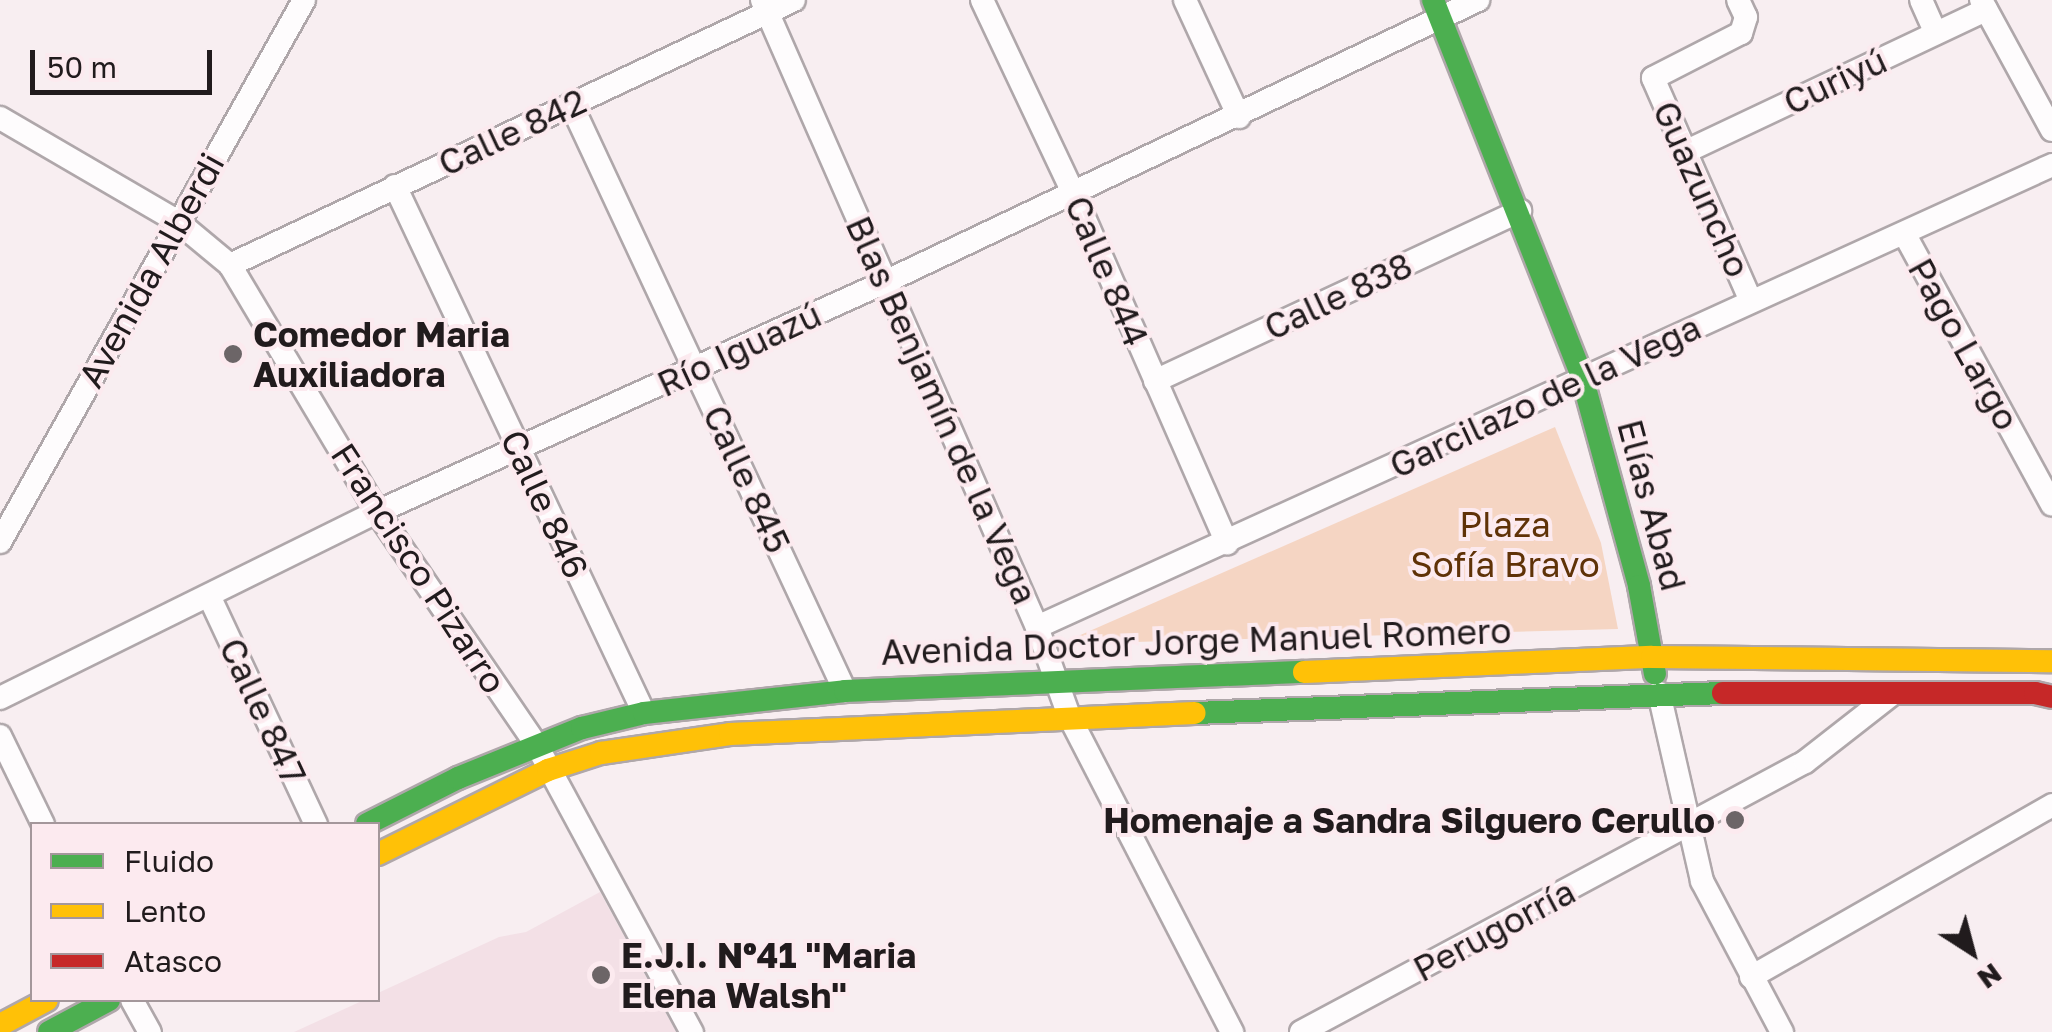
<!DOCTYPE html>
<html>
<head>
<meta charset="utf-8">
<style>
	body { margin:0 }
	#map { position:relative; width:2052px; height:1032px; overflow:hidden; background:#f8eef1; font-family:"Golos Text",sans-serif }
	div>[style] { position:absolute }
	.built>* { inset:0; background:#f3e0e6 }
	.green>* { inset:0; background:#f5d5c3 }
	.roads { filter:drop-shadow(2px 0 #afa7aa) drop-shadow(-2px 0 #afa7aa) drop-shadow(0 2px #afa7aa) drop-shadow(0 -2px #afa7aa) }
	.street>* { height:22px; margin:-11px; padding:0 11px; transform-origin:11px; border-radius:11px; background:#fefcfd }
	.fast>* { height:22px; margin:-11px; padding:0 11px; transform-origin:11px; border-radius:11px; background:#4caf50 }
	.slow>* { height:22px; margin:-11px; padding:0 11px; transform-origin:11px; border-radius:11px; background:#ffc107 }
	.jam>* { height:22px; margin:-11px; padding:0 11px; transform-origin:11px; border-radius:11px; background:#c62828 }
	.dots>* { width:28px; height:28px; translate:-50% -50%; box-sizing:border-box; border:5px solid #fceaef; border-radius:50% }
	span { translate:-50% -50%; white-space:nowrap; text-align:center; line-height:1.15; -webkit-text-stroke:8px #fceaef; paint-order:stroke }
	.street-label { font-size:35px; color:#211b1d }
	.poi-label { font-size:35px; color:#211b1d; font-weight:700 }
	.left { translate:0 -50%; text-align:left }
	.right { translate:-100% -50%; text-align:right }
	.park-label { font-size:35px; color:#5f3207 }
	.legend { position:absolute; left:30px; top:822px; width:350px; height:180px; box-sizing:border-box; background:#fceaef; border:2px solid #a4979b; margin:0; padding:12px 18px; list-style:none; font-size:30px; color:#211b1d }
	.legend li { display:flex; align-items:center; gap:20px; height:50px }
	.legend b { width:50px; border:2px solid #a4979b }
	.north { position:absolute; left:1922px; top:902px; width:100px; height:100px; -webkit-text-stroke:8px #fceaef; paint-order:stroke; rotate:144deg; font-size:28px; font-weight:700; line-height:40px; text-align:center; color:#211b1d }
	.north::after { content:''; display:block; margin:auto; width:35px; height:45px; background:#211b1d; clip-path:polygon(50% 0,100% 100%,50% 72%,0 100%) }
	.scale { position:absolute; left:30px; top:50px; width:182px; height:45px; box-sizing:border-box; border:5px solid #211b1d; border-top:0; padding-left:12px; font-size:30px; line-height:35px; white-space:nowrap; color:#211b1d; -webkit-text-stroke:8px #fceaef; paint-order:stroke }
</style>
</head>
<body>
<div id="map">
	<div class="built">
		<div style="clip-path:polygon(600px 892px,676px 1032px,294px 1032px,364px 1000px,378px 1000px,378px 993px,499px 937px,526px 932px)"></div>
	</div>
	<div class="green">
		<div style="clip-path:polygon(1555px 427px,1601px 543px,1618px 629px,1060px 644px)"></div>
	</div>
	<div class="roads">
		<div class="street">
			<div style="left:762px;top:0;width:685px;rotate:66.32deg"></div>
			<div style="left:1037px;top:627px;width:95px;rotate:70.2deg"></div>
			<div style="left:1069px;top:716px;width:356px;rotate:62.7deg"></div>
			<div style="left:982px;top:0;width:210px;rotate:64.7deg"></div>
			<div style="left:1072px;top:190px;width:386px;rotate:66.3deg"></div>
			<div style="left:1185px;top:0;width:129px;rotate:65.2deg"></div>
			<div style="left:1738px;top:0;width:19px;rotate:65deg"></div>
			<div style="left:1746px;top:17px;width:17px;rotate:107deg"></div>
			<div style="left:1741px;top:33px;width:99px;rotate:152.9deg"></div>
			<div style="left:1653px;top:78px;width:244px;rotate:66.3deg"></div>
			<div style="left:1921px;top:0;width:36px;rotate:66deg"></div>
			<div style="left:1981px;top:0;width:148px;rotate:61.4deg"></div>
			<div style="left:571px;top:104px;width:648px;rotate:64.98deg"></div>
			<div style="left:0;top:118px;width:205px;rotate:30.2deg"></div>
			<div style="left:177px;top:221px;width:69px;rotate:39.7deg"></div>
			<div style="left:230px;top:265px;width:287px;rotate:59.2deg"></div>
			<div style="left:377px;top:512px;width:281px;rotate:55.6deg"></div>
			<div style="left:536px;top:744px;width:328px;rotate:61.6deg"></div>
			<div style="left:1685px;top:152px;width:333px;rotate:-25.3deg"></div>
			<div style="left:395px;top:186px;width:583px;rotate:64.71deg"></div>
			<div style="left:1905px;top:235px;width:307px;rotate:61.4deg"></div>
			<div style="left:230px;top:265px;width:623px;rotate:-25.17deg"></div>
			<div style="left:1155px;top:381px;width:403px;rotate:-25deg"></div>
			<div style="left:0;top:542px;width:621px;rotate:-60.71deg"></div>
			<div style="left:210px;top:598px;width:250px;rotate:64.9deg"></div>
			<div style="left:1037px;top:627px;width:1115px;rotate:-24.47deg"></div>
			<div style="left:1659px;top:693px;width:193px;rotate:77.1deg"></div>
			<div style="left:1702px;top:881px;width:171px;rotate:62.1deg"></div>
			<div style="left:0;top:698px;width:420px;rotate:-26.3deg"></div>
			<div style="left:377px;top:512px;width:558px;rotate:-24.36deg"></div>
			<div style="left:885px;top:282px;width:657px;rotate:-25.43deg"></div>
			<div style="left:0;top:736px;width:98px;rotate:64deg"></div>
			<div style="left:1751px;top:977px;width:347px;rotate:-29.7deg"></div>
			<div style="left:132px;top:1000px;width:37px;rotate:61deg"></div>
			<div style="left:1301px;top:1032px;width:572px;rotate:-28.18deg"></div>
			<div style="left:1805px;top:762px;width:110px;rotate:-38deg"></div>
		</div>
		<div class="fast">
			<div style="left:1433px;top:0;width:405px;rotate:68.4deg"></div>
			<div style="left:1582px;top:377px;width:217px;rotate:74.7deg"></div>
			<div style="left:1639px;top:586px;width:89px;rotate:79.7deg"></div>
			<div style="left:1195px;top:713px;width:528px;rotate:-2.17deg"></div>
			<div style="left:367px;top:824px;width:102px;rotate:-26.8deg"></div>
			<div style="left:458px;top:778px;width:134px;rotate:-22deg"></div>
			<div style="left:582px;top:728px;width:64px;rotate:-13.6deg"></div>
			<div style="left:644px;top:713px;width:202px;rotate:-6.2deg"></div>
			<div style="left:845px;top:691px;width:459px;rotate:-2.4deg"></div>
			<div style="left:49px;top:1032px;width:68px;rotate:-28.1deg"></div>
		</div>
		<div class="slow">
			<div style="left:1304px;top:672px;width:348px;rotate:-2.5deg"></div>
			<div style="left:1652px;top:657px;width:400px;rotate:0.6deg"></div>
			<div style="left:378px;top:854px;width:190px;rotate:-26.3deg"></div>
			<div style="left:548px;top:770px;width:56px;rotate:-17.8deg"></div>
			<div style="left:601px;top:753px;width:130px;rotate:-8.4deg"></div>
			<div style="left:730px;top:734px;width:465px;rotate:-2.6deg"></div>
			<div style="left:0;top:1025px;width:53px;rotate:-28deg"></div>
		</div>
		<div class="jam">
			<div style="left:1723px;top:693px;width:312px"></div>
			<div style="left:2035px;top:693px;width:17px;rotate:13deg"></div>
		</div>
	</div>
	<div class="dots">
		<div style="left:233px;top:354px;background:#6c6567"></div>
		<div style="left:1735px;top:820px;background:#6c6567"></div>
		<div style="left:601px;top:975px;background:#6c6567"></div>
	</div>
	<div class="street-label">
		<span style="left:1835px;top:81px;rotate:-25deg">Curiyú</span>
		<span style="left:512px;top:132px;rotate:-25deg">Calle 842</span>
		<span style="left:1702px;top:189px;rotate:66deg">Guazuncho</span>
		<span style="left:151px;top:270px;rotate:-61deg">Avenida Alberdi</span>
		<span style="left:1107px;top:271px;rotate:67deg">Calle 844</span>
		<span style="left:1338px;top:296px;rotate:-25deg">Calle 838</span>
		<span style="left:1964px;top:344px;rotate:61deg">Pago Largo</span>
		<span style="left:739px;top:349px;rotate:-25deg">Río Iguazú</span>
		<span style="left:1545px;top:396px;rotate:-25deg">Garcilazo de la Vega</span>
		<span style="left:942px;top:410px;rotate:66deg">Blas Benjamín de la Vega</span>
		<span style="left:747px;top:479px;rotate:65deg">Calle 845</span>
		<span style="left:545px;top:504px;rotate:65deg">Calle 846</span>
		<span style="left:1652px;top:505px;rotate:75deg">Elías Abad</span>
		<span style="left:419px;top:568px;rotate:57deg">Francisco Pizarro</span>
		<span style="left:1196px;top:641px;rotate:-2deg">Avenida Doctor Jorge Manuel Romero</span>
		<span style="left:263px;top:711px;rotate:65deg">Calle 847</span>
		<span style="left:1494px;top:930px;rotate:-28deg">Perugorría</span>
	</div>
	<div class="poi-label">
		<span class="left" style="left:253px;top:354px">Comedor Maria<br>Auxiliadora</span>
		<span class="right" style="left:1715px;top:820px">Homenaje a Sandra Silguero Cerullo</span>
		<span class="left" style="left:621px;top:975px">E.J.I. Nº41 "Maria<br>Elena Walsh"</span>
	</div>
	<div class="park-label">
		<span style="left:1505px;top:544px">Plaza<br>Sofía Bravo</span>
	</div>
	<ul class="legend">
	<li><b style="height:12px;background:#4caf50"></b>Fluido</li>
	<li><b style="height:12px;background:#ffc107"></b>Lento</li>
	<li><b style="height:12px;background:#c62828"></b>Atasco</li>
	</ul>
	<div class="north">N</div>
	<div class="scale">50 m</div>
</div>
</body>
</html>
